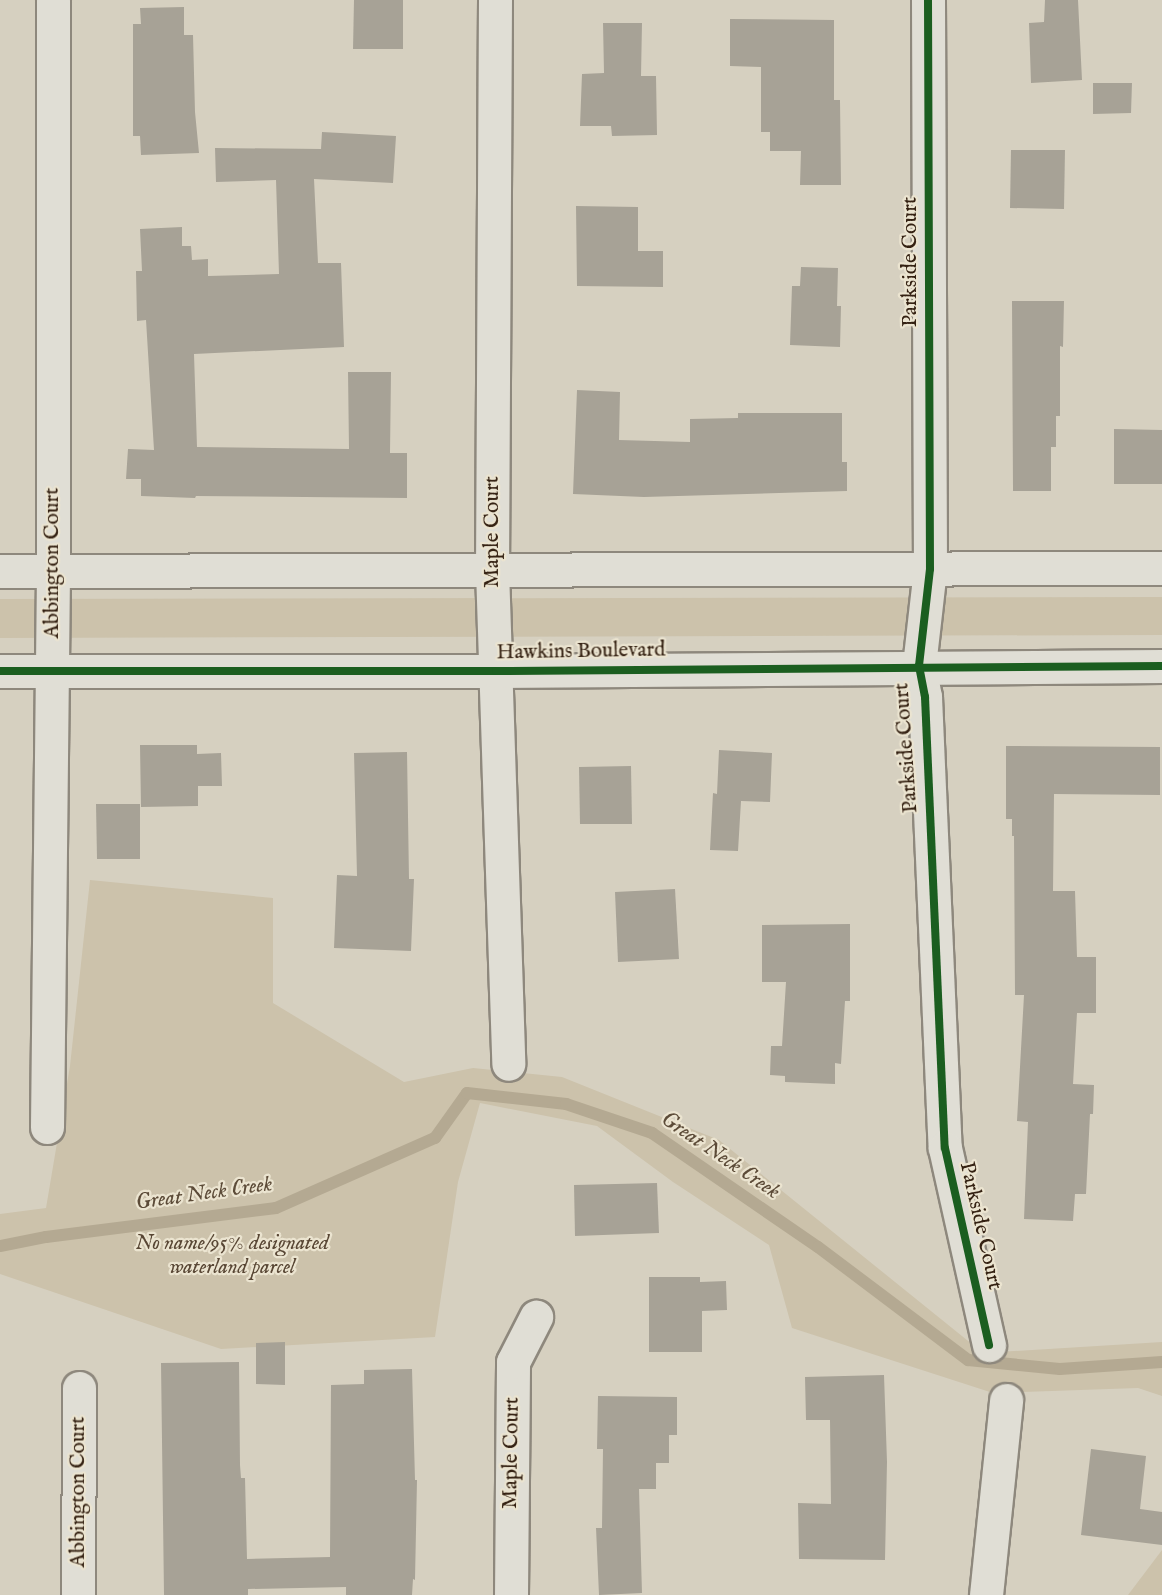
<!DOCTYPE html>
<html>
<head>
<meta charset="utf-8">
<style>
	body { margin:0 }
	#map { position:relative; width:1162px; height:1595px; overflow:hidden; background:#d6d0c0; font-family:"IM FELL English",serif }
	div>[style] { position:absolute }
	.green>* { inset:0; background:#ccc2ab }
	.stream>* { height:12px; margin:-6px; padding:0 6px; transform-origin:6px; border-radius:6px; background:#b4a992 }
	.building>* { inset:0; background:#a7a296 }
	.roads { filter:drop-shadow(2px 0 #8e887d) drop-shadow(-2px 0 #8e887d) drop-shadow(0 2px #8e887d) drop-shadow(0 -2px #8e887d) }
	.minor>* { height:33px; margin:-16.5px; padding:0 16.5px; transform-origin:16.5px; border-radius:16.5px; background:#e0ded5 }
	.cycleway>* { height:8px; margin:-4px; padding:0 4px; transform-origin:4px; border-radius:4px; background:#1b5e20 }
	span { translate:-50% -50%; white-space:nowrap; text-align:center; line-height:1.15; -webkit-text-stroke:4.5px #ebe4d0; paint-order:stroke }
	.street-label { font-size:21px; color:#342112 }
	.park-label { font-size:21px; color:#584634; font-style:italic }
	.water-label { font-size:22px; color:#5c4b38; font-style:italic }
</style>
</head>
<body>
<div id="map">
	<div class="green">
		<div style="clip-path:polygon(1162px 597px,1162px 635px,0 638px,0 599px)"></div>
		<div style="clip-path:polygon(90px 880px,273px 898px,273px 1003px,404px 1082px,473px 1068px,562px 1077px,719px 1140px,983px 1353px,1162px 1342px,1162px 1396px,1138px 1388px,993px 1393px,792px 1328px,769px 1245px,673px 1182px,597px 1126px,480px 1103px,458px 1182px,435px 1337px,221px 1349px,0 1274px,0 1214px,46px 1208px,70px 1066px)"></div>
		<div style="clip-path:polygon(1162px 1550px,1162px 1595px,1128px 1595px)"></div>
	</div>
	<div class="stream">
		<div style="left:0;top:1246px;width:47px;rotate:-11.1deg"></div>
		<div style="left:46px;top:1237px;width:232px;rotate:-7.2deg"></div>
		<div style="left:276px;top:1208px;width:174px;rotate:-23.8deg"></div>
		<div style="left:435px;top:1138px;width:55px;rotate:-54.6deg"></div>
		<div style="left:467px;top:1093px;width:100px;rotate:6.3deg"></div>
		<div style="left:566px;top:1104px;width:91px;rotate:18.6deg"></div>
		<div style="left:652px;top:1133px;width:201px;rotate:34.5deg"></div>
		<div style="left:818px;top:1247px;width:188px;rotate:37deg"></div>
		<div style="left:968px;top:1360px;width:92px;rotate:5.6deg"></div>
		<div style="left:1060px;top:1369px;width:102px;rotate:-3.9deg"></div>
	</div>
	<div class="building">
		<div style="clip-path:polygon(354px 0,403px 0,403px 49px,353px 49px)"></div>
		<div style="clip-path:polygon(1045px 0,1078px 0,1082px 80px,1031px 83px,1029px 23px,1044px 22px)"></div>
		<div style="clip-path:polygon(184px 7px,184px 35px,193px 35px,195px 112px,199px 153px,141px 155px,140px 136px,133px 136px,133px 24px,141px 24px,140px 8px)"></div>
		<div style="clip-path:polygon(730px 19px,834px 20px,834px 100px,840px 100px,841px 185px,800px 185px,801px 151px,770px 151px,770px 132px,761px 132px,761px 67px,730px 66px)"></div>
		<div style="clip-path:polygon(603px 23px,642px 23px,641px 76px,656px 76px,657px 135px,612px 136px,611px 126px,580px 126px,582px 74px,604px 73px)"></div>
		<div style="clip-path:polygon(1093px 83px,1132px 83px,1131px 113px,1093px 114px)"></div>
		<div style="clip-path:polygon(322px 132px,396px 136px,393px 183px,314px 179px,318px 263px,341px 263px,344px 347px,194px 354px,197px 447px,349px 449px,348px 372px,391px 372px,390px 453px,407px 453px,407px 498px,196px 496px,195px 498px,141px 496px,141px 479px,126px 479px,128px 449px,154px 450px,146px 320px,137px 321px,136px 271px,142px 271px,140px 229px,182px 227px,182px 246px,191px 246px,192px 260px,208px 259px,208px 276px,279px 274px,276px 180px,216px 182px,215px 148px,321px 149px)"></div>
		<div style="clip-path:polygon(1011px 150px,1065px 150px,1064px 209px,1010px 208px)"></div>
		<div style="clip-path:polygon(576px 206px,638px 207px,638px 251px,663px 251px,663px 287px,577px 286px)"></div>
		<div style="clip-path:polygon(801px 267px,838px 268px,837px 306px,841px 306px,840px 347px,790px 345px,792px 286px,800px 286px)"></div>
		<div style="clip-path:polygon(1012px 301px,1064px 301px,1063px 347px,1060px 346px,1060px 416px,1056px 416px,1056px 447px,1051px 447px,1051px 491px,1013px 491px)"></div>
		<div style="clip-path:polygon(577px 390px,620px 392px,619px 440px,690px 442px,690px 419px,738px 418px,738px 413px,842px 413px,842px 462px,847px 462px,847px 491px,644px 497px,573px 494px)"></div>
		<div style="clip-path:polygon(1114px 429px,1162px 430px,1162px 484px,1114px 484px)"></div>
		<div style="clip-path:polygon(140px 745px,197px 745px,197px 754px,221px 753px,222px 786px,198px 786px,198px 806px,141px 807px)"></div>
		<div style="clip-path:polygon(1006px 746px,1160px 747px,1160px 795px,1054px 794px,1053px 891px,1075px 891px,1077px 957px,1096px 957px,1096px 1013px,1077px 1013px,1073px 1084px,1094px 1085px,1093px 1114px,1090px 1114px,1086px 1194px,1075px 1194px,1073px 1221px,1024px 1219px,1028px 1122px,1017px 1121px,1024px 995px,1015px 995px,1014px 836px,1012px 836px,1012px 819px,1006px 819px)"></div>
		<div style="clip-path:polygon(719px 750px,772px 753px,770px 802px,741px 801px,738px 851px,710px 850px,713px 793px,717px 794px)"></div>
		<div style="clip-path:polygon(407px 752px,409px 879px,414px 879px,411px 951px,334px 948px,337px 875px,357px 876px,354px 753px)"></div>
		<div style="clip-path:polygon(631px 766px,632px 824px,580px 824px,579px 767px)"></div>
		<div style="clip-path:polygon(96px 804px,140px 804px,140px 859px,97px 859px)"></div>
		<div style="clip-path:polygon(675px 889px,679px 959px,618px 962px,615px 892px)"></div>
		<div style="clip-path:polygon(850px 924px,850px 1001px,845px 1001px,841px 1064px,835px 1063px,835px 1084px,785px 1082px,785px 1076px,770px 1075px,771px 1046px,782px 1046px,786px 982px,762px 982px,762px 925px)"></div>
		<div style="clip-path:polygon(657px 1183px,659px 1233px,575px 1236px,574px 1185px)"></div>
		<div style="clip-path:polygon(649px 1277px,700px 1277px,700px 1282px,726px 1281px,727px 1310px,702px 1311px,702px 1352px,649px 1352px)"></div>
		<div style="clip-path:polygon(285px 1342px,285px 1385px,256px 1384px,256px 1343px)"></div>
		<div style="clip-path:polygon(239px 1362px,240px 1465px,241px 1478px,245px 1478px,247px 1559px,330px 1557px,331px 1385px,364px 1384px,364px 1370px,412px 1369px,415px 1480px,417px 1480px,415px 1580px,413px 1579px,412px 1595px,346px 1595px,346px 1587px,248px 1589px,248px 1595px,164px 1595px,161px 1363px)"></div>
		<div style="clip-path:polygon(884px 1375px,887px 1462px,885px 1560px,799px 1559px,798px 1503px,831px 1504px,830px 1420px,806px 1420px,805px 1377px)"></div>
		<div style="clip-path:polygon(598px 1396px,677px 1397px,677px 1435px,669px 1435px,669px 1463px,656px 1463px,656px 1489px,639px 1489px,642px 1593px,599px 1595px,596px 1528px,602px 1528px,603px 1449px,597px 1449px)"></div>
		<div style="clip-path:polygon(1091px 1449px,1146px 1456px,1140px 1509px,1162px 1512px,1162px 1545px,1081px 1535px)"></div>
	</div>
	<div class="roads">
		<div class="minor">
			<div style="left:495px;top:0;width:570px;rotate:90.3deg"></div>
			<div style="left:492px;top:570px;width:494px;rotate:88.1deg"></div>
			<div style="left:928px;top:0;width:569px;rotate:89.8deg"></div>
			<div style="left:930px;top:569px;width:98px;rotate:96.5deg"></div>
			<div style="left:919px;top:666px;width:32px;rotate:79deg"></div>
			<div style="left:925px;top:697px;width:451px;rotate:87.5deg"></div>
			<div style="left:945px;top:1148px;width:202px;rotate:77.4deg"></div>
			<div style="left:0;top:571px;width:1162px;rotate:-0.15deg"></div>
			<div style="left:0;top:671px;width:496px"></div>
			<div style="left:496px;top:671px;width:666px;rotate:-0.43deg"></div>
			<div style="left:47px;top:1127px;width:556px;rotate:-89.38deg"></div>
			<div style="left:53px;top:571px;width:571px;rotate:-90deg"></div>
			<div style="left:78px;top:1595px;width:207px;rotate:-89.7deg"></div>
			<div style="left:511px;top:1595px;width:233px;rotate:-89.5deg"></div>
			<div style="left:513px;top:1362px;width:51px;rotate:-62.9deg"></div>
			<div style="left:986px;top:1595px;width:196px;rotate:-84.1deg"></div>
		</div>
	</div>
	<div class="cycleway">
		<div style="left:928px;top:0;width:569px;rotate:89.8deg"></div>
		<div style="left:930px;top:569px;width:98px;rotate:96.5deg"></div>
		<div style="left:919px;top:666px;width:32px;rotate:79deg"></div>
		<div style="left:925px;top:697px;width:451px;rotate:87.5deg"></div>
		<div style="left:945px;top:1148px;width:202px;rotate:77.4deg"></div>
		<div style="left:0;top:671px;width:496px"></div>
		<div style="left:496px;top:671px;width:666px;rotate:-0.43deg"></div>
	</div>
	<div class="street-label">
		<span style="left:911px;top:262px;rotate:-90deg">Parkside Court</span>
		<span style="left:493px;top:532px;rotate:-90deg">Maple Court</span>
		<span style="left:53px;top:563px;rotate:-90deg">Abbington Court</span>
		<span style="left:581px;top:652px;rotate:-1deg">Hawkins Boulevard</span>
		<span style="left:907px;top:748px;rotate:-94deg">Parkside Court</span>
		<span style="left:980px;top:1226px;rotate:77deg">Parkside Court</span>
		<span style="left:512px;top:1453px;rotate:-89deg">Maple Court</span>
		<span style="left:79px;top:1492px;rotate:-90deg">Abbington Court</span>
	</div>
	<div class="park-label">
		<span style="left:232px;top:1256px">No name/95% designated<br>waterland parcel</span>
	</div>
	<div class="water-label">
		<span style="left:720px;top:1156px;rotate:34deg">Great Neck Creek</span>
		<span style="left:204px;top:1194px;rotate:-8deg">Great Neck Creek</span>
	</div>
</div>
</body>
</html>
